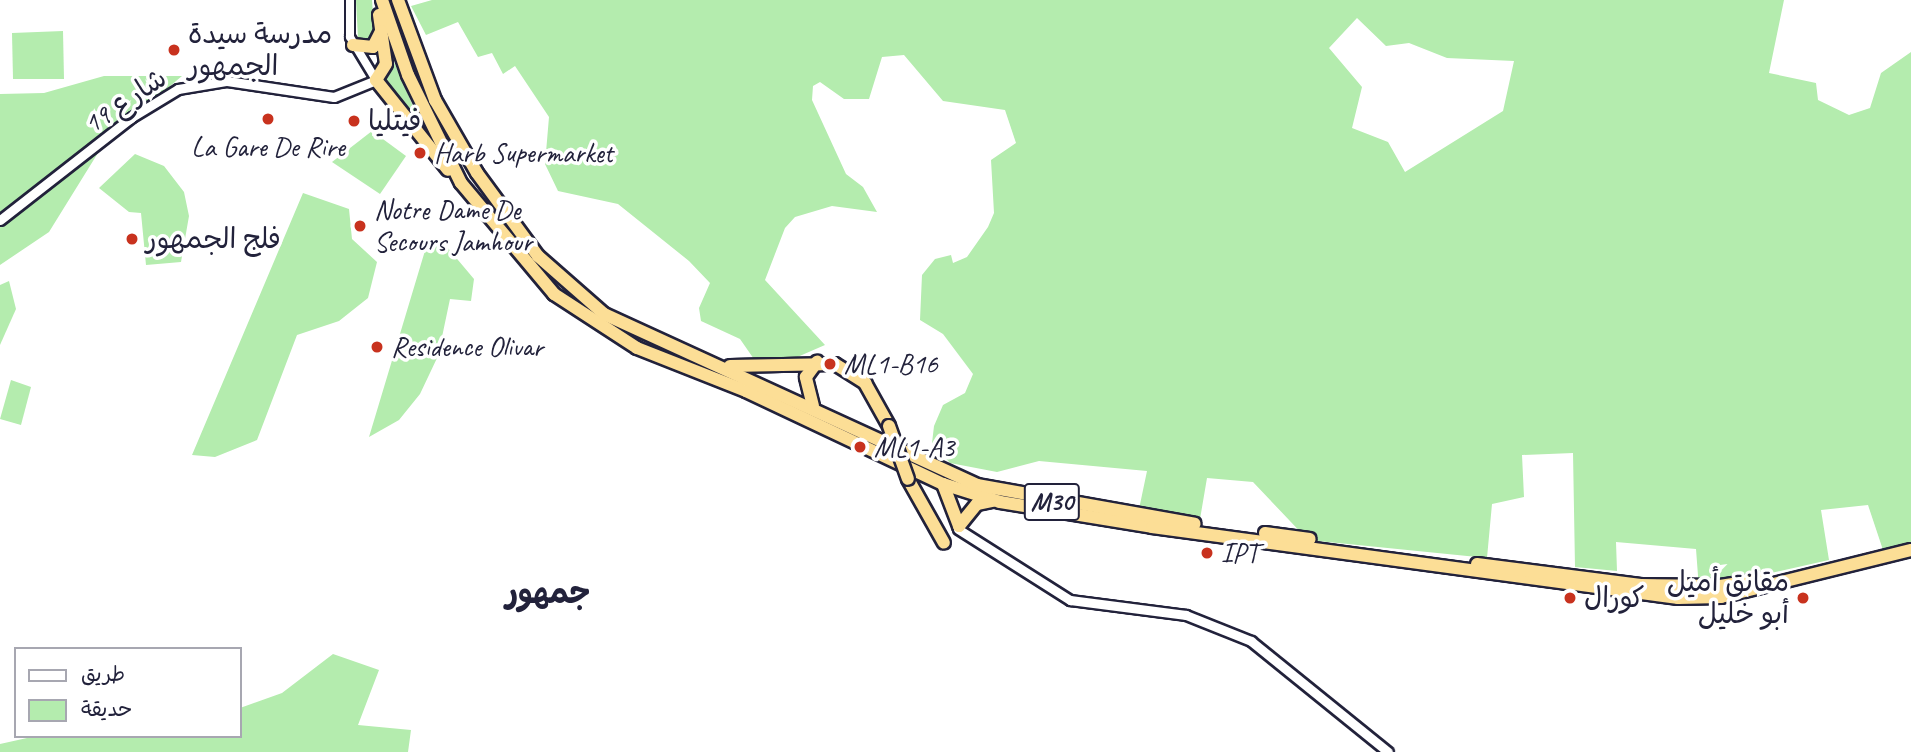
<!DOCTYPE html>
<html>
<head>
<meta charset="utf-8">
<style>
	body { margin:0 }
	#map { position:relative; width:1911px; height:752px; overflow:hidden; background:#fff; font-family:Caveat,"Playpen Sans Arabic",sans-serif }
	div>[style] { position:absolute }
	.green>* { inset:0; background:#b4ecae }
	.roads { filter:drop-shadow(2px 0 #22223b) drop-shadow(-2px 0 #22223b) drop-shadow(0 2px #22223b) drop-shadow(0 -2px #22223b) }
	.tertiary>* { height:8px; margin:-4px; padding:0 4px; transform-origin:4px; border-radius:4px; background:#fff }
	.secondary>* { height:9px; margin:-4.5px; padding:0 4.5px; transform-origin:4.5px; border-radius:4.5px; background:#fff }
	.motorway>* { height:12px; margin:-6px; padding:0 6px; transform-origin:6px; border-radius:6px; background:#fcde96 }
	.bridges { filter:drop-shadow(2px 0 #22223b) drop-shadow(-2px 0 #22223b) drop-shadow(0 2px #22223b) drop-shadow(0 -2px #22223b) }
	.motorway-bridge>* { height:12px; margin:-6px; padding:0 6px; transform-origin:6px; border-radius:6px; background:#fcde96 }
	.dots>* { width:19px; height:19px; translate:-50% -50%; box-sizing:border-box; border:4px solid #fff; border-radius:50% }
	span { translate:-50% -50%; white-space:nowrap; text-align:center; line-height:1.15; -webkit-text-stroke:7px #fff; paint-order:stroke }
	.shield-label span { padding:2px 5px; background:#fff; border:2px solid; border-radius:5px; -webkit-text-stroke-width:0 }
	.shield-label { font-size:26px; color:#22223b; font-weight:700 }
	.poi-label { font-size:28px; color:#22223b }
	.left { translate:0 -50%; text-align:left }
	.right { translate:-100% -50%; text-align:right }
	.street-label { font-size:28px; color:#22223b }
	.quarter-label { font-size:32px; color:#22223b; font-weight:700 }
	.legend { position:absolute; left:14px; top:647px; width:228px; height:91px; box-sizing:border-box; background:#fff; border:2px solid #a7a7b1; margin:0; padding:9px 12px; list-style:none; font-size:21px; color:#22223b }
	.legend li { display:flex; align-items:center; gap:14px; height:35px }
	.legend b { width:35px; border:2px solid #a7a7b1 }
</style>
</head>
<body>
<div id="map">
	<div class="green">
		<div style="clip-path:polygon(356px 0,372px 0,375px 40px,358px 39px)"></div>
		<div style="clip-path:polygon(evenodd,432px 0,1784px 0,1769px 73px,1816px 83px,1818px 100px,1849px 115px,1870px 108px,1881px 73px,1911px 52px,1911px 543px,1883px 550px,1868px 505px,1821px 510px,1829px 560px,1699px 589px,1696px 549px,1616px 542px,1617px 571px,1575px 567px,1573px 453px,1522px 455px,1524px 497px,1492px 504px,1487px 558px,1308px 540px,1253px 482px,1207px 478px,1199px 525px,1138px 514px,1147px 471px,1039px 461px,997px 472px,950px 463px,932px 443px,934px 426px,943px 405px,965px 393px,973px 374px,943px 334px,920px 320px,922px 275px,935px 259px,951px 255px,953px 263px,967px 257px,988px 227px,994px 213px,991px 160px,1016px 143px,1005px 110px,943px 101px,904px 55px,882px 57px,869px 99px,844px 99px,820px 82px,813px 86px,812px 100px,846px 174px,863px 187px,877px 212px,832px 206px,795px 217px,785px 228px,765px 280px,825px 345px,795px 358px,756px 362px,740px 339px,701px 321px,699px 308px,710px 283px,689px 261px,618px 204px,558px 191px,545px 164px,549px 117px,515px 66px,503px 74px,492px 53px,478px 57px,458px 22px,426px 35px,411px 6px,432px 0,1357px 18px,1386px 46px,1409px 43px,1447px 58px,1514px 61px,1503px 111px,1405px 172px,1388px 142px,1352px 128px,1362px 87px,1329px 48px,1357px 18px)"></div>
		<div style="clip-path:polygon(63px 31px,64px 79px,13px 79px,12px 33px)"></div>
		<div style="clip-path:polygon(391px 55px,419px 120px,385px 80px)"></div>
		<div style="clip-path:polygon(104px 76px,182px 76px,106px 140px,49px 232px,0 265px,0 94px,44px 93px)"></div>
		<div style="clip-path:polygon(372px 131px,406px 156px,380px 194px,332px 162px)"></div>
		<div style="clip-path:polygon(135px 154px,164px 166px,184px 192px,189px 216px,181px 262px,146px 265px,141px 213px,129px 212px,99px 188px)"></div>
		<div style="clip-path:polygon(303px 193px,349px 209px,352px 239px,377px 262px,368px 298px,339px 321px,297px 335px,257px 440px,215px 457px,192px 455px)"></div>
		<div style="clip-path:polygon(442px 241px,474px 279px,471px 301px,450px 299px,438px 356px,420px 394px,399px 420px,369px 437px,427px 244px)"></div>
		<div style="clip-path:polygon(9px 281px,16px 309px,0 345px,0 285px)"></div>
		<div style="clip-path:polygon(11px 380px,31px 387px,21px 425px,0 419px)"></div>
		<div style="clip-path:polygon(333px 654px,379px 670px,358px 725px,411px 730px,408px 752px,0 752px,0 744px,36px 736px,240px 736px,240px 708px,282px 693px)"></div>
	</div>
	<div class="roads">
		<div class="tertiary">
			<div style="left:350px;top:0;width:37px;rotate:90deg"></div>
			<div style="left:350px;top:37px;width:50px;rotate:58.8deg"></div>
		</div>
		<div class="secondary">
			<div style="left:0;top:220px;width:167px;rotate:-38deg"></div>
			<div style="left:132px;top:117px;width:54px;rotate:-31.3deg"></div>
			<div style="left:178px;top:89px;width:50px;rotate:-9.3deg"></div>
			<div style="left:227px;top:81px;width:108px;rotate:8.5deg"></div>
			<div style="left:334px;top:97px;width:45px;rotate:-22deg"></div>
			<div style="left:958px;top:529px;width:133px;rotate:32.4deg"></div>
			<div style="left:1070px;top:600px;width:117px;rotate:7.4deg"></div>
			<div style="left:1186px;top:615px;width:70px;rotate:21.8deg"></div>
			<div style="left:1251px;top:641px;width:176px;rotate:39deg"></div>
		</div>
		<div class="motorway">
			<div style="left:382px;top:0;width:79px;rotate:70.9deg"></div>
			<div style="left:408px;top:75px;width:120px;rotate:63.9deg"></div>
			<div style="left:461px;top:183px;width:145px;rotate:50deg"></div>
			<div style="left:554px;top:294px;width:99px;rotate:33deg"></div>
			<div style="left:637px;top:348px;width:117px;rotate:21.5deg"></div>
			<div style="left:746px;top:391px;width:218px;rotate:25.3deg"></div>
			<div style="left:943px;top:484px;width:60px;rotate:17.5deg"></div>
			<div style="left:1000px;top:502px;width:154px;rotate:9.3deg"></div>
			<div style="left:1152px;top:527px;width:531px;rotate:7.69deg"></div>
			<div style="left:1678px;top:598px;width:43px;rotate:-1.3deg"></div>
			<div style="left:1721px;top:597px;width:196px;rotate:-13.9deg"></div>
			<div style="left:398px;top:0;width:107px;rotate:69.7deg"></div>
			<div style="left:435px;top:100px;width:84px;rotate:60.1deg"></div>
			<div style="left:477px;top:173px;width:103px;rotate:53.7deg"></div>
			<div style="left:538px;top:256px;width:88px;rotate:41.3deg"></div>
			<div style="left:604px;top:314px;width:410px;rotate:24.6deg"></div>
			<div style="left:977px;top:485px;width:221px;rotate:10.1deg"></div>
			<div style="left:379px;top:15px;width:49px;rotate:81.9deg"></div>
			<div style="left:386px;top:64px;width:19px;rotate:122deg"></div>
			<div style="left:376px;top:80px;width:115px;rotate:51.3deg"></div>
			<div style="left:353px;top:45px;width:20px;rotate:6deg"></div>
			<div style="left:373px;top:47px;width:18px;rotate:-63deg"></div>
			<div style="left:730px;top:366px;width:105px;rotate:-1.1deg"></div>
			<div style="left:835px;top:364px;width:36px;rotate:32deg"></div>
			<div style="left:865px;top:383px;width:49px;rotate:60.8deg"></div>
			<div style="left:813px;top:406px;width:30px;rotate:-104deg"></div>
			<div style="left:806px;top:377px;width:19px;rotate:-54deg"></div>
			<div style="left:908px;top:479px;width:73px;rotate:60.6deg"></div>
			<div style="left:943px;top:484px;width:45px;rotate:69.1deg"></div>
			<div style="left:959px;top:526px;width:28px;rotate:-51deg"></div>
			<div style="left:977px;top:504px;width:16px;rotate:-11deg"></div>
			<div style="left:1265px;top:533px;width:45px;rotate:7.6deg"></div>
			<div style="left:1477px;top:564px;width:165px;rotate:7.3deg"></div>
			<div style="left:1641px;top:585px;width:79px;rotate:0.7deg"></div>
			<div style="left:1720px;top:586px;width:45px;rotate:-9deg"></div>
		</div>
	</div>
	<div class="bridges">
		<div class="motorway-bridge">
			<div style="left:889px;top:426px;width:56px;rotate:70.3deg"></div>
		</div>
	</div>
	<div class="dots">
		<div style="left:174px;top:50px;background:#c8321e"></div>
		<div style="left:268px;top:119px;background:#c8321e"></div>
		<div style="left:354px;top:121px;background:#c8321e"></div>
		<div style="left:420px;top:153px;background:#c8321e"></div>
		<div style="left:360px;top:226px;background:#c8321e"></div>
		<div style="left:132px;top:239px;background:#c8321e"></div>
		<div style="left:377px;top:347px;background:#c8321e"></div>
		<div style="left:830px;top:364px;background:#c8321e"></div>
		<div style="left:860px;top:447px;background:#c8321e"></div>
		<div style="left:1207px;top:553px;background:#c8321e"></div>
		<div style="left:1570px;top:598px;background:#c8321e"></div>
		<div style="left:1803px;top:598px;background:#c8321e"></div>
	</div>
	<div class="shield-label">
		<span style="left:1052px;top:502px">M30</span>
	</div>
	<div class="poi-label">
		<span class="left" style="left:188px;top:50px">مدرسة سيدة<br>الجمهور</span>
		<span class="left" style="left:368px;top:121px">فيتليا</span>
		<span style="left:268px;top:147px">La Gare De Rire</span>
		<span class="left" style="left:434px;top:153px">Harb Supermarket</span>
		<span class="left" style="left:374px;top:226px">Notre Dame De<br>Secours Jamhour</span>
		<span class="left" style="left:146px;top:239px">فلج الجمهور</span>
		<span class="left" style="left:391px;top:347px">Residence Olivar</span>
		<span class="left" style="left:844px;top:364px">ML1-B16</span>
		<span class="left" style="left:874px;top:447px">ML1-A3</span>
		<span class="left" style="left:1221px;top:553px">IPT</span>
		<span class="right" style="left:1789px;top:598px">مقانق أميل<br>أبو خليل</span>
		<span class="left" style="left:1584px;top:598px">كورال</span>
	</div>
	<div class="street-label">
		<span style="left:125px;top:101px;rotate:-34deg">شارع 19</span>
	</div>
	<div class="quarter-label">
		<span style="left:548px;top:593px">جمهور</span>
	</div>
	<ul class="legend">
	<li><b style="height:9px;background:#fff"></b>طريق</li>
	<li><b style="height:19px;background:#b4ecae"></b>حديقة</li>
	</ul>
</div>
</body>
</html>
